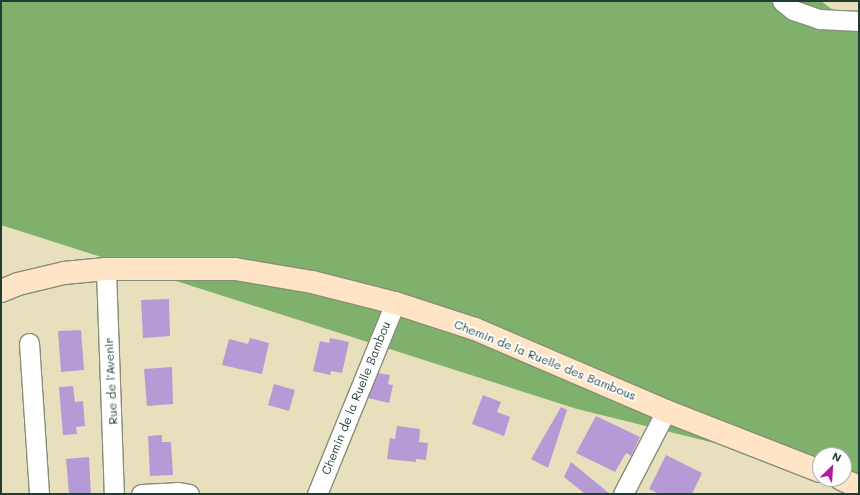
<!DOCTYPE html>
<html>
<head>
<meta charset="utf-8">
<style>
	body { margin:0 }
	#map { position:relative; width:860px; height:495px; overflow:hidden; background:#e8e0bc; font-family:Mali,sans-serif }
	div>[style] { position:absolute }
	.forest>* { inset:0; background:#80b16c }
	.building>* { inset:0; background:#b59ad5 }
	.roads { filter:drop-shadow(1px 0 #848e78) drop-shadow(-1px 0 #848e78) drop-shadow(0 1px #848e78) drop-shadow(0 -1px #848e78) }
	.street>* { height:19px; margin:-9.5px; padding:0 9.5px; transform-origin:9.5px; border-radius:9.5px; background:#fff }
	.secondary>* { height:22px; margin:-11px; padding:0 11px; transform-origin:11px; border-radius:11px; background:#ffe4c6 }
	span { translate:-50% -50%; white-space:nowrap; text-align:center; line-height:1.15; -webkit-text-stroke:4px #fff; paint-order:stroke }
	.street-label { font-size:12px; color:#1f3d34 }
	.frame { position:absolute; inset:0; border:2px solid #1f3d34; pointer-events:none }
	.north { position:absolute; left:812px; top:447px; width:40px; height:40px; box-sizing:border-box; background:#fff; border:1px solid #a5b1ae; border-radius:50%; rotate:25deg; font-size:11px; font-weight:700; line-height:16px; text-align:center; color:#1f3d34 }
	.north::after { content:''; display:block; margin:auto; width:14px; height:18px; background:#b5179e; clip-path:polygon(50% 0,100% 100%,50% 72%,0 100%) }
</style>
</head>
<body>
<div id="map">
	<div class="forest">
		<div style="clip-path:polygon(1px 1px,821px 1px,857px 28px,859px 32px,859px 478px,844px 475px,844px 455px,820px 455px,820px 469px,577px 409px,1px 225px)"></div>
	</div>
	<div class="building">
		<div style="clip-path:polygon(169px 299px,170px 336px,143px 338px,141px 300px)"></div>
		<div style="clip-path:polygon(81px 330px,84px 370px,61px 372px,58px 331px)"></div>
		<div style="clip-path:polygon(250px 338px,269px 343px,262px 374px,222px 365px,229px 339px,248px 344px)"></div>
		<div style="clip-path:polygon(330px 338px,349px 342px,342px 373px,331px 371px,330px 375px,313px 371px,320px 341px,329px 343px)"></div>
		<div style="clip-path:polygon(172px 367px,173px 404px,147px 406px,144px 369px)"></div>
		<div style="clip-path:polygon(378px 373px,390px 375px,388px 384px,393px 385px,389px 403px,368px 398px)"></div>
		<div style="clip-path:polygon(274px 384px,295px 390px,289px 411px,268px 405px)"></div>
		<div style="clip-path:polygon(73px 386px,75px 402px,83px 401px,85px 426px,76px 427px,77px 434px,63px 435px,59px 387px)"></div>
		<div style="clip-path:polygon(483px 395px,501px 402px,497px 412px,510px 417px,504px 436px,472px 424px)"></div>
		<div style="clip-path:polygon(561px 407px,567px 410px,548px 468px,531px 459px)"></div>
		<div style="clip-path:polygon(596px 416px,640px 437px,631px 456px,626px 453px,615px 472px,576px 453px)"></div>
		<div style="clip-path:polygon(397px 426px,420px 429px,419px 442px,428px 443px,426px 460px,416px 459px,416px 462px,387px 459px,390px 438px,395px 439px)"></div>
		<div style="clip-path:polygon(162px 435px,162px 442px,171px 442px,173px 475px,150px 476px,148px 436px)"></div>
		<div style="clip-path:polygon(666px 455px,702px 473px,692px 494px,659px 494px,649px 489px)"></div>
		<div style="clip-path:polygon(89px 457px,91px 494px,69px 494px,66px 459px)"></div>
		<div style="clip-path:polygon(571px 462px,610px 494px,585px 494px,564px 477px)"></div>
	</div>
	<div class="roads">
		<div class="street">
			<div style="left:782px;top:1px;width:14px;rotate:39deg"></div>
			<div style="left:793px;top:10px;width:28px;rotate:19deg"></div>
			<div style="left:819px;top:19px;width:40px;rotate:2.9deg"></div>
			<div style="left:106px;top:269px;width:225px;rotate:88deg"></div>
			<div style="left:29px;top:343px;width:151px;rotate:86.2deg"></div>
			<div style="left:141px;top:494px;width:36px;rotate:-3deg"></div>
			<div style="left:177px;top:492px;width:12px;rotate:9deg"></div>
			<div style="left:317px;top:494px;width:206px;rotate:-67.8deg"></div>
			<div style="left:623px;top:494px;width:93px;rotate:-62.6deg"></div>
		</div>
		<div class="secondary">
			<div style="left:1px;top:291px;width:18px;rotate:-22deg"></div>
			<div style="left:18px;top:284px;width:47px;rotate:-13.4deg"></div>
			<div style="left:64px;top:273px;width:42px;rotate:-5.4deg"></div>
			<div style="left:106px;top:269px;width:129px"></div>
			<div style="left:235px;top:269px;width:78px;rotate:9.6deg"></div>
			<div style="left:312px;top:282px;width:86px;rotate:14.2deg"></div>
			<div style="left:395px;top:303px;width:84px;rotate:18deg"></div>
			<div style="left:475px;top:329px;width:208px;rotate:23.2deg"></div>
			<div style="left:666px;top:411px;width:165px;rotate:21.3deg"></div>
			<div style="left:841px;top:479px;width:20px;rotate:24deg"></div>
		</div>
	</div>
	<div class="street-label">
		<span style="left:545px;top:360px;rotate:22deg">Chemin de la Ruelle des Bambous</span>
		<span style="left:111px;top:381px;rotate:-93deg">Rue de l'Avenir</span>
		<span style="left:356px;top:398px;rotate:-68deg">Chemin de la Ruelle Bambou</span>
	</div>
	<div class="frame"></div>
	<div class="north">N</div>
</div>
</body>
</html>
